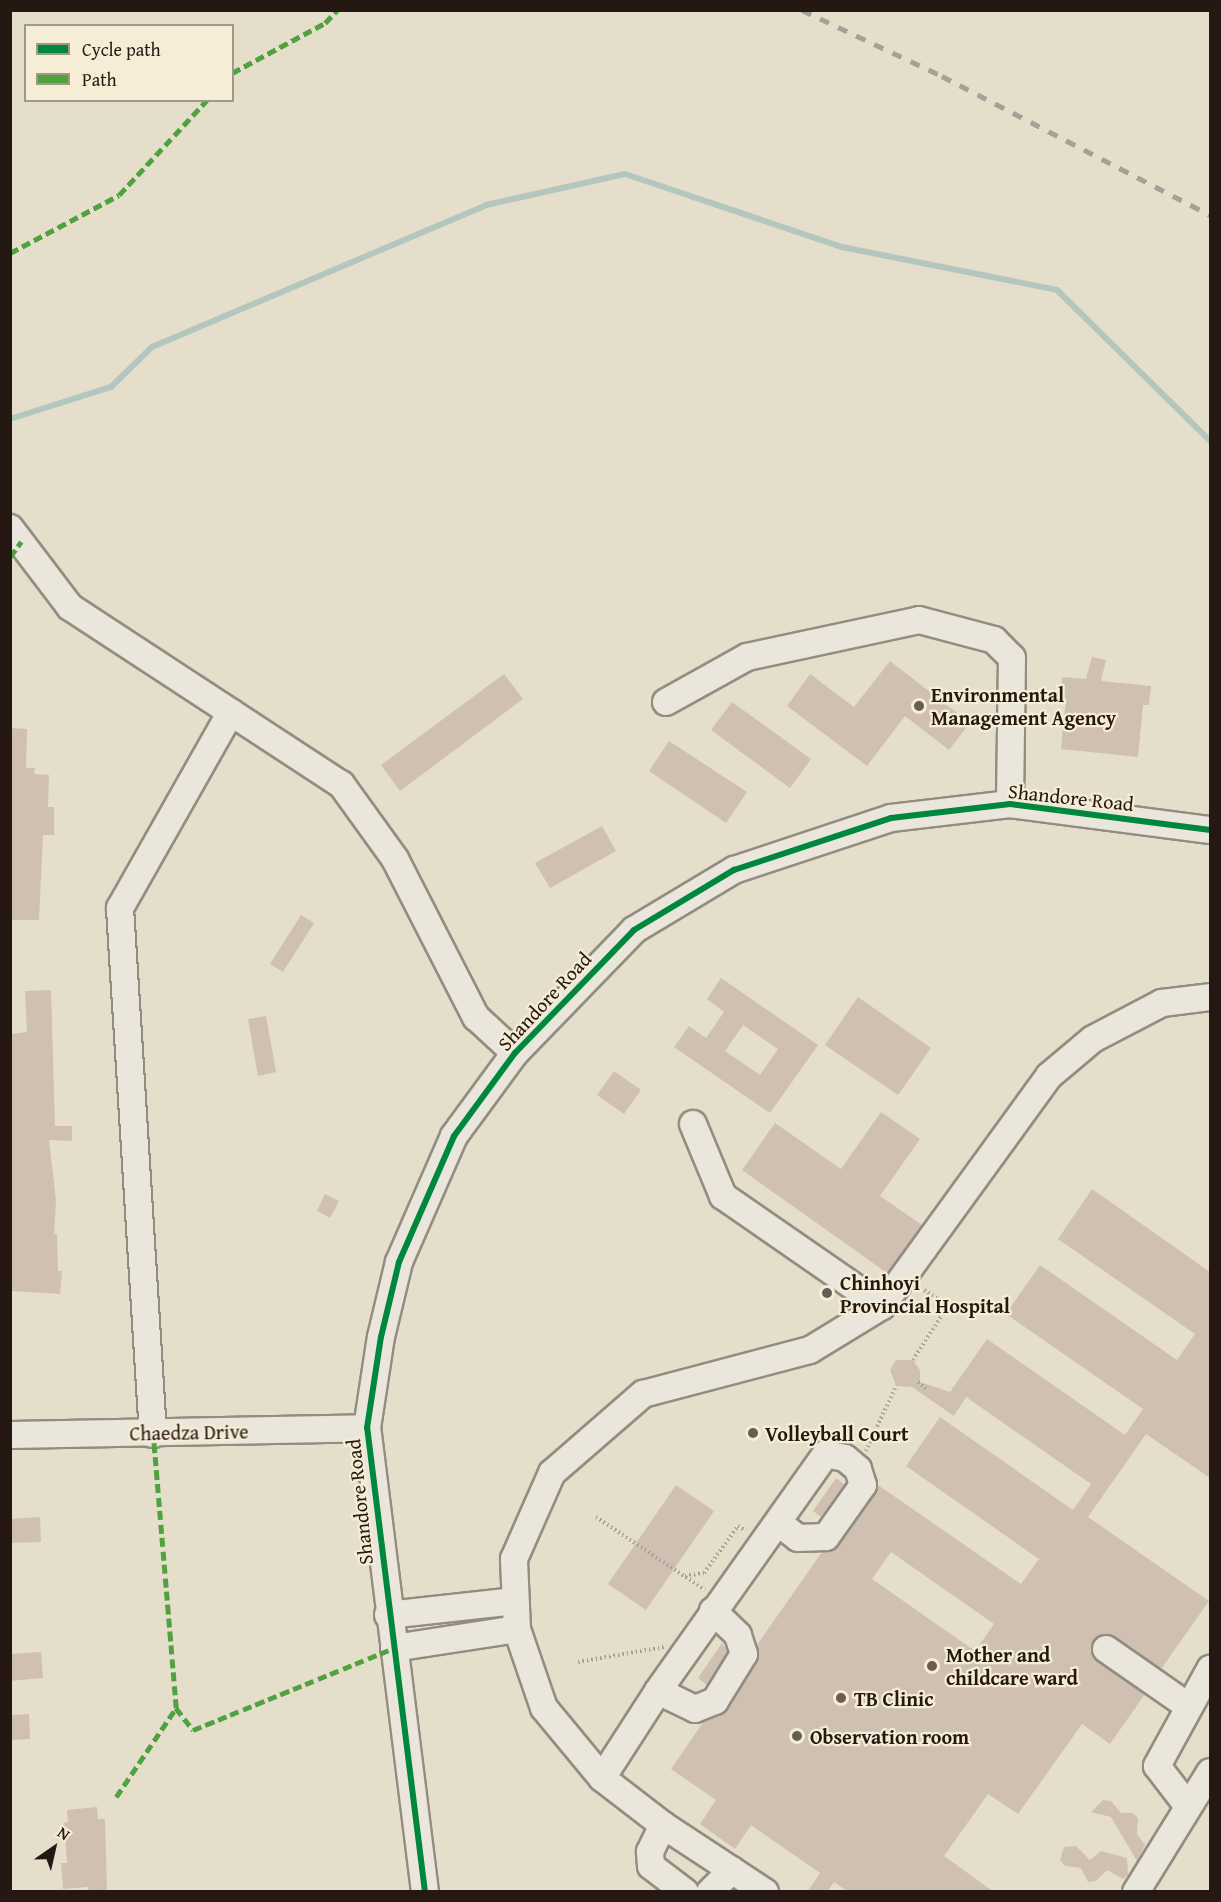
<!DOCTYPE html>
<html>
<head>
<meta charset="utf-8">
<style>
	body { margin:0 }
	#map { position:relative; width:1221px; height:1902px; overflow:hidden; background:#e5deca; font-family:"Gentium Book Plus",serif }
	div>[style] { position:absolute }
	.stream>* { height:6px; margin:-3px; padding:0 3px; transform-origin:3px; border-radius:3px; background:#b3c7bf }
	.building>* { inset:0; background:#d0c0b2 }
	.path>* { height:4px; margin-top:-2px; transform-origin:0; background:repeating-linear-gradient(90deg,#a4a199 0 1.5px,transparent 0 4.5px) }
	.roads { filter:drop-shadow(2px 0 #938d81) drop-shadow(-2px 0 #938d81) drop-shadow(0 2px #938d81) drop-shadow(0 -2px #938d81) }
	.minor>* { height:26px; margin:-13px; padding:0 13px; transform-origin:13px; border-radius:13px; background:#eae6dc }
	.rail>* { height:4.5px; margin-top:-2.25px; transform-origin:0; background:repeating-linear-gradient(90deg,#a4a199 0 10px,transparent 0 20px) }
	.quiet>* { height:4.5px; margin-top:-2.25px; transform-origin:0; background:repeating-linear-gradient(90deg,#50a13f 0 9px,transparent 0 13.5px) }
	.cycleway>* { height:6px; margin:-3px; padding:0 3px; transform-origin:3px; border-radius:3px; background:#00873e }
	.dots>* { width:16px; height:16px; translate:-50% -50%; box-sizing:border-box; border:3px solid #f5edd5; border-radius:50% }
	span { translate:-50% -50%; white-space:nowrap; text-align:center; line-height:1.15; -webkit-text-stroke:4.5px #f5edd5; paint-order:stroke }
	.poi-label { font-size:20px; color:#251813; font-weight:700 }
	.left { translate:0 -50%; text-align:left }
	.street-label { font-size:20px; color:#251813 }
	.frame { position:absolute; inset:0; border:12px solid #251813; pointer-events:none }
	.legend { position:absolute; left:24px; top:24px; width:210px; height:78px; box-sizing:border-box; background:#f5edd5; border:2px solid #a29887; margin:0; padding:8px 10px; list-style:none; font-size:18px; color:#251813 }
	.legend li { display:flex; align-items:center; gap:12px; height:30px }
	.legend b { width:30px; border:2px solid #a29887 }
	.north { position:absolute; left:24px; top:1818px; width:60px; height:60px; -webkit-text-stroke:4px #f5edd5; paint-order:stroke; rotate:34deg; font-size:16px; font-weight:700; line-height:24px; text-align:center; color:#251813 }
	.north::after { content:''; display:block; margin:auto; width:21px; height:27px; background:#251813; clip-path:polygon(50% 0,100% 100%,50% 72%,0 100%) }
</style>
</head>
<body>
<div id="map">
	<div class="stream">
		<div style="left:10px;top:419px;width:106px;rotate:-17.6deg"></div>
		<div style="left:111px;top:387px;width:57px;rotate:-44.3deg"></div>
		<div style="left:152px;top:347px;width:363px;rotate:-23deg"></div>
		<div style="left:486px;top:205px;width:142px;rotate:-12.6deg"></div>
		<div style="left:625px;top:174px;width:229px;rotate:18.6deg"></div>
		<div style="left:842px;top:247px;width:219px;rotate:11.3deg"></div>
		<div style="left:1057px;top:290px;width:215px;rotate:44.6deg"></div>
	</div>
	<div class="building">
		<div style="clip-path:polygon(1092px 657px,1106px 660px,1101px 681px,1151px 686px,1149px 705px,1143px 705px,1138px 757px,1061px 749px,1066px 698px,1061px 697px,1062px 677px,1086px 679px)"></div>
		<div style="clip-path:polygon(890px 661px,970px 723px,949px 750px,905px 716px,867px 766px,787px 706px,810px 674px,854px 707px)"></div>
		<div style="clip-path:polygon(504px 674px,523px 699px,400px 791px,381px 765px)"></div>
		<div style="clip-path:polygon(732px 702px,811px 759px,790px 788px,711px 730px)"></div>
		<div style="clip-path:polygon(10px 728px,27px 729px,26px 768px,35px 768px,34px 774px,49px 775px,48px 807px,54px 807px,54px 835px,43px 835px,39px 920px,10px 920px)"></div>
		<div style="clip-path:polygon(669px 741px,747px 792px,726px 823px,649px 771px)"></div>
		<div style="clip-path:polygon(602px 826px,616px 851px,550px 888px,535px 863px)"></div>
		<div style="clip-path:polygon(301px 915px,314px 923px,283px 972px,270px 964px)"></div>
		<div style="clip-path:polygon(evenodd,721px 978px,818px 1045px,770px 1113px,674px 1047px,689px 1026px,706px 1038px,724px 1012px,707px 999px,721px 978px,743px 1025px,778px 1049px,760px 1075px,725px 1051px,743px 1025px)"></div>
		<div style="clip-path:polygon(51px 990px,55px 1126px,72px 1126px,72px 1141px,49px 1140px,56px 1200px,54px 1234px,57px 1234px,58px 1271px,62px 1271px,60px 1294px,10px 1291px,11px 1034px,27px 1032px,25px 991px)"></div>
		<div style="clip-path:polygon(858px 997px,931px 1048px,898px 1095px,825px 1045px)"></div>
		<div style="clip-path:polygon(266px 1016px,276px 1072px,258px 1076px,248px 1019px)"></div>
		<div style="clip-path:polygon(614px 1071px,641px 1090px,624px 1114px,597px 1095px)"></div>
		<div style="clip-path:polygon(881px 1112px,920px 1139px,880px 1196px,922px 1225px,887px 1273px,742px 1170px,775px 1123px,841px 1169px)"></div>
		<div style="clip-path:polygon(evenodd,1092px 1189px,1210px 1272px,1210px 1478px,1146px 1434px,1088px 1517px,1209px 1601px,1161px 1669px,1114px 1636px,1100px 1635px,1094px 1640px,1091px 1648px,1097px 1661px,1145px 1694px,1110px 1744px,1082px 1724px,1018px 1814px,988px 1794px,944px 1856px,994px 1892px,848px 1892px,834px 1882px,827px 1892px,807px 1892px,820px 1873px,751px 1825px,735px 1849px,700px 1824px,716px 1800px,671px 1769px,704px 1721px,728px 1709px,757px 1661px,757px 1645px,822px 1552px,838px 1546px,878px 1485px,1021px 1584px,1039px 1559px,906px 1466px,940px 1417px,1073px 1510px,1091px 1484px,966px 1397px,954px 1416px,912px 1387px,896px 1386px,890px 1370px,896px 1360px,913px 1360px,920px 1370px,920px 1382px,950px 1392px,987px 1339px,1125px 1435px,1143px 1409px,1006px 1314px,1040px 1265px,1177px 1360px,1195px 1334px,1058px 1239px,1092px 1189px,891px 1552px,994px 1624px,975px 1651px,872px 1579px,891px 1552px)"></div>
		<div style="clip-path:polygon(325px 1194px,339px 1201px,330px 1218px,317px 1211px)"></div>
		<div style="clip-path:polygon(836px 1478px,845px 1485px,821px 1517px,813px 1511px)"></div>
		<div style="clip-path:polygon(676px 1485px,714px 1511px,646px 1610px,608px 1584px)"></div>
		<div style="clip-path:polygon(40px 1517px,41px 1542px,10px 1543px,10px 1519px)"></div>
		<div style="clip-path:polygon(722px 1643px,728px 1652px,707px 1685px,698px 1678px)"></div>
		<div style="clip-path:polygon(41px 1652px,43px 1678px,10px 1681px,10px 1654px)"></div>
		<div style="clip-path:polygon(29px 1714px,30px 1739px,10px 1740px,10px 1715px)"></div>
		<div style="clip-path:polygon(1103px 1800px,1111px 1801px,1121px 1813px,1133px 1813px,1138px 1818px,1137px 1834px,1145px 1845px,1137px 1861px,1111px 1817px,1091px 1812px)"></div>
		<div style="clip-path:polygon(97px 1807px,98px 1819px,105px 1819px,107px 1892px,89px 1892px,88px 1887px,63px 1889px,61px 1863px,67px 1863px,64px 1823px,68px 1822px,67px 1810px)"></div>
		<div style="clip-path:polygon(1076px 1846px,1090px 1860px,1101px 1851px,1127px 1858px,1128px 1875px,1123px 1879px,1107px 1870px,1096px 1881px,1088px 1882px,1081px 1868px,1065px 1866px,1060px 1860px,1064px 1847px)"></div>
	</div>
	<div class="path">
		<div style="left:913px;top:1360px;width:64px;rotate:-57.1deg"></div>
		<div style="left:948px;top:1306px;width:32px;rotate:-146deg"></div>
		<div style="left:918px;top:1382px;width:13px;rotate:39deg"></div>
		<div style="left:866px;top:1451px;width:72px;rotate:-65.2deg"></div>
		<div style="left:596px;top:1517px;width:131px;rotate:33.8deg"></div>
		<div style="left:685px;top:1576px;width:19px;rotate:-9deg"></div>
		<div style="left:704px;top:1573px;width:58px;rotate:-54.1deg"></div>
		<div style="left:738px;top:1526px;width:9px;rotate:32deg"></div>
		<div style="left:578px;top:1662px;width:87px;rotate:-9.9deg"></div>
	</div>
	<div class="roads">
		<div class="minor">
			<div style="left:10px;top:528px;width:99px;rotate:52.8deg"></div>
			<div style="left:70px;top:607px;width:324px;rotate:33.2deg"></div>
			<div style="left:341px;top:784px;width:92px;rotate:54.2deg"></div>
			<div style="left:395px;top:859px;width:178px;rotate:62.9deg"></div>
			<div style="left:476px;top:1017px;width:53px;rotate:42.7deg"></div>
			<div style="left:666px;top:702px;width:93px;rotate:-29.1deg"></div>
			<div style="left:747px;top:657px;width:176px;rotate:-12.1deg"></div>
			<div style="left:919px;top:620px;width:78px;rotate:14.9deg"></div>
			<div style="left:994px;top:640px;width:25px;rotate:45deg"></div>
			<div style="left:1012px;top:658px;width:146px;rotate:90.8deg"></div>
			<div style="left:693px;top:1124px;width:78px;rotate:67.4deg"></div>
			<div style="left:723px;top:1196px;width:193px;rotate:34.7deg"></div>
			<div style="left:153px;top:1434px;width:527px;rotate:-93.59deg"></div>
			<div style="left:120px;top:908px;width:225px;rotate:-60.5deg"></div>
			<div style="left:10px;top:1435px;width:357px;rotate:-1.1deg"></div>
			<div style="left:388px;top:1615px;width:128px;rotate:-6.3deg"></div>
			<div style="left:394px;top:1648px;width:124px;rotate:-8.8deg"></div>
			<div style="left:1106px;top:1649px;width:100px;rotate:34.8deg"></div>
			<div style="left:658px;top:1691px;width:41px;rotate:25.9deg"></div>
			<div style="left:695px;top:1709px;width:22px;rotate:-22deg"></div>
			<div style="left:715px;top:1701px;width:55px;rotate:-58.3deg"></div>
			<div style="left:744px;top:1654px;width:20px;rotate:-108deg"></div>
			<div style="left:738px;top:1635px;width:35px;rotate:-136deg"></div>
			<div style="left:602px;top:1778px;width:103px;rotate:-57.2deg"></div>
			<div style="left:658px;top:1691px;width:291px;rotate:-54.7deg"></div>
			<div style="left:826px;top:1454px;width:19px;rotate:12deg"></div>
			<div style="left:845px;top:1458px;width:17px;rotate:40deg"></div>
			<div style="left:858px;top:1469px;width:17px;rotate:73deg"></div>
			<div style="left:863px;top:1485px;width:64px;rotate:125.4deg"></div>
			<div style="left:826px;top:1537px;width:28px;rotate:178deg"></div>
			<div style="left:798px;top:1538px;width:24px;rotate:-142deg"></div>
			<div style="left:1187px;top:1805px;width:49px;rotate:-127.6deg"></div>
			<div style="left:1157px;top:1766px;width:111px;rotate:-61.3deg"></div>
			<div style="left:663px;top:1825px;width:30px;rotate:116deg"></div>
			<div style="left:650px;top:1852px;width:14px;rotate:86deg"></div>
			<div style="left:651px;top:1866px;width:43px;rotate:37.4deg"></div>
			<div style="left:425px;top:1892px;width:468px;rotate:-97.1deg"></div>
			<div style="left:367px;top:1428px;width:92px;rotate:-81.3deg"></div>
			<div style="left:381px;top:1337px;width:77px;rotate:-76.5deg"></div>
			<div style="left:399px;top:1262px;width:137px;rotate:-66.4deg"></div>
			<div style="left:454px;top:1136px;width:103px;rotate:-53.7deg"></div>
			<div style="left:515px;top:1053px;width:171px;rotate:-45.9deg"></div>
			<div style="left:634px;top:930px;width:117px;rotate:-31deg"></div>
			<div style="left:734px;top:870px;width:165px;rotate:-18.3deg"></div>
			<div style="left:891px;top:818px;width:120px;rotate:-6.7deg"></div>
			<div style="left:1010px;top:804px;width:202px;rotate:7.4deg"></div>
			<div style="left:710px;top:1892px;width:31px;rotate:-45deg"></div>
			<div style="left:765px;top:1892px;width:122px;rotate:-146.7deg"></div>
			<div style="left:663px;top:1825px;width:77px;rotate:-142.4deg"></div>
			<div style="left:602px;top:1778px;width:91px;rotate:-129.6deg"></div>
			<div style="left:544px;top:1708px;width:83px;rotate:-108.9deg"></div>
			<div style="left:517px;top:1629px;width:70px;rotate:-92.5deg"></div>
			<div style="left:514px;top:1559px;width:94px;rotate:-66.2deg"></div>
			<div style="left:552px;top:1473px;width:121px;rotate:-41deg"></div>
			<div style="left:643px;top:1394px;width:173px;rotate:-14.8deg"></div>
			<div style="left:810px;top:1350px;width:84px;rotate:-31.4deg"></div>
			<div style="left:882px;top:1306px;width:284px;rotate:-54deg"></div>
			<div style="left:1049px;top:1076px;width:57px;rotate:-40.1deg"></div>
			<div style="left:1093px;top:1039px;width:78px;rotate:-27.6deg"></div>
			<div style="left:1162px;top:1003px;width:48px;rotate:-7.1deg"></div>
			<div style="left:1136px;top:1892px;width:141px;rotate:-58.3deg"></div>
		</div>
	</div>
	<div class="rail">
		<div style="left:802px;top:10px;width:155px;rotate:25.2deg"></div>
		<div style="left:942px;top:76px;width:302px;rotate:27.4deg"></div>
	</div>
	<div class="quiet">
		<div style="left:232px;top:73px;width:106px;rotate:-28.3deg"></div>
		<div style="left:325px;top:23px;width:18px;rotate:-47deg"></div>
		<div style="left:10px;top:253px;width:123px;rotate:-28deg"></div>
		<div style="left:119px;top:195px;width:129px;rotate:-47.2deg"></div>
		<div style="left:10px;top:557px;width:19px;rotate:-54deg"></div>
		<div style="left:176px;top:1708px;width:28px;rotate:52deg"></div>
		<div style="left:193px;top:1730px;width:217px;rotate:-22.2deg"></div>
		<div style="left:116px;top:1797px;width:107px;rotate:-56deg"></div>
		<div style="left:176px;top:1708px;width:275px;rotate:-94.8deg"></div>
	</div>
	<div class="cycleway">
		<div style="left:425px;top:1892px;width:468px;rotate:-97.1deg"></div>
		<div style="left:367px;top:1428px;width:92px;rotate:-81.3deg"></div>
		<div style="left:381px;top:1337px;width:77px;rotate:-76.5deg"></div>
		<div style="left:399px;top:1262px;width:137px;rotate:-66.4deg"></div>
		<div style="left:454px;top:1136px;width:103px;rotate:-53.7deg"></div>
		<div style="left:515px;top:1053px;width:171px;rotate:-45.9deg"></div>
		<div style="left:634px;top:930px;width:117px;rotate:-31deg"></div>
		<div style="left:734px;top:870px;width:165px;rotate:-18.3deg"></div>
		<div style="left:891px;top:818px;width:120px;rotate:-6.7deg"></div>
		<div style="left:1010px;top:804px;width:202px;rotate:7.4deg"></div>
	</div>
	<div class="dots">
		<div style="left:919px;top:706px;background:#685d53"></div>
		<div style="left:827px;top:1293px;background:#685d53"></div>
		<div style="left:753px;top:1433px;background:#685d53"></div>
		<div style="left:932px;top:1666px;background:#685d53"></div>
		<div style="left:841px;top:1698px;background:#685d53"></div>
		<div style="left:797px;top:1736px;background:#685d53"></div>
	</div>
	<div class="poi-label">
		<span class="left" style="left:931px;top:706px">Environmental<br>Management Agency</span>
		<span class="left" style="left:840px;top:1294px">Chinhoyi<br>Provincial Hospital</span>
		<span class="left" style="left:765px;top:1433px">Volleyball Court</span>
		<span class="left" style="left:946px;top:1666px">Mother and<br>childcare ward</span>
		<span class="left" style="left:854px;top:1698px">TB Clinic</span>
		<span class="left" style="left:810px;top:1736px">Observation room</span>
	</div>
	<div class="street-label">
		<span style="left:1071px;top:797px;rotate:6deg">Shandore Road</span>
		<span style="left:544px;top:1001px;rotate:-47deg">Shandore Road</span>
		<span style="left:189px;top:1432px;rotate:-1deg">Chaedza Drive</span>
		<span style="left:359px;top:1502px;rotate:-96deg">Shandore Road</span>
	</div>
	<div class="frame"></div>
	<ul class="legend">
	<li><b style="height:8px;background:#00873e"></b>Cycle path</li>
	<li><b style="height:8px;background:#50a13f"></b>Path</li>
	</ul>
	<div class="north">N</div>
</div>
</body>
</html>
